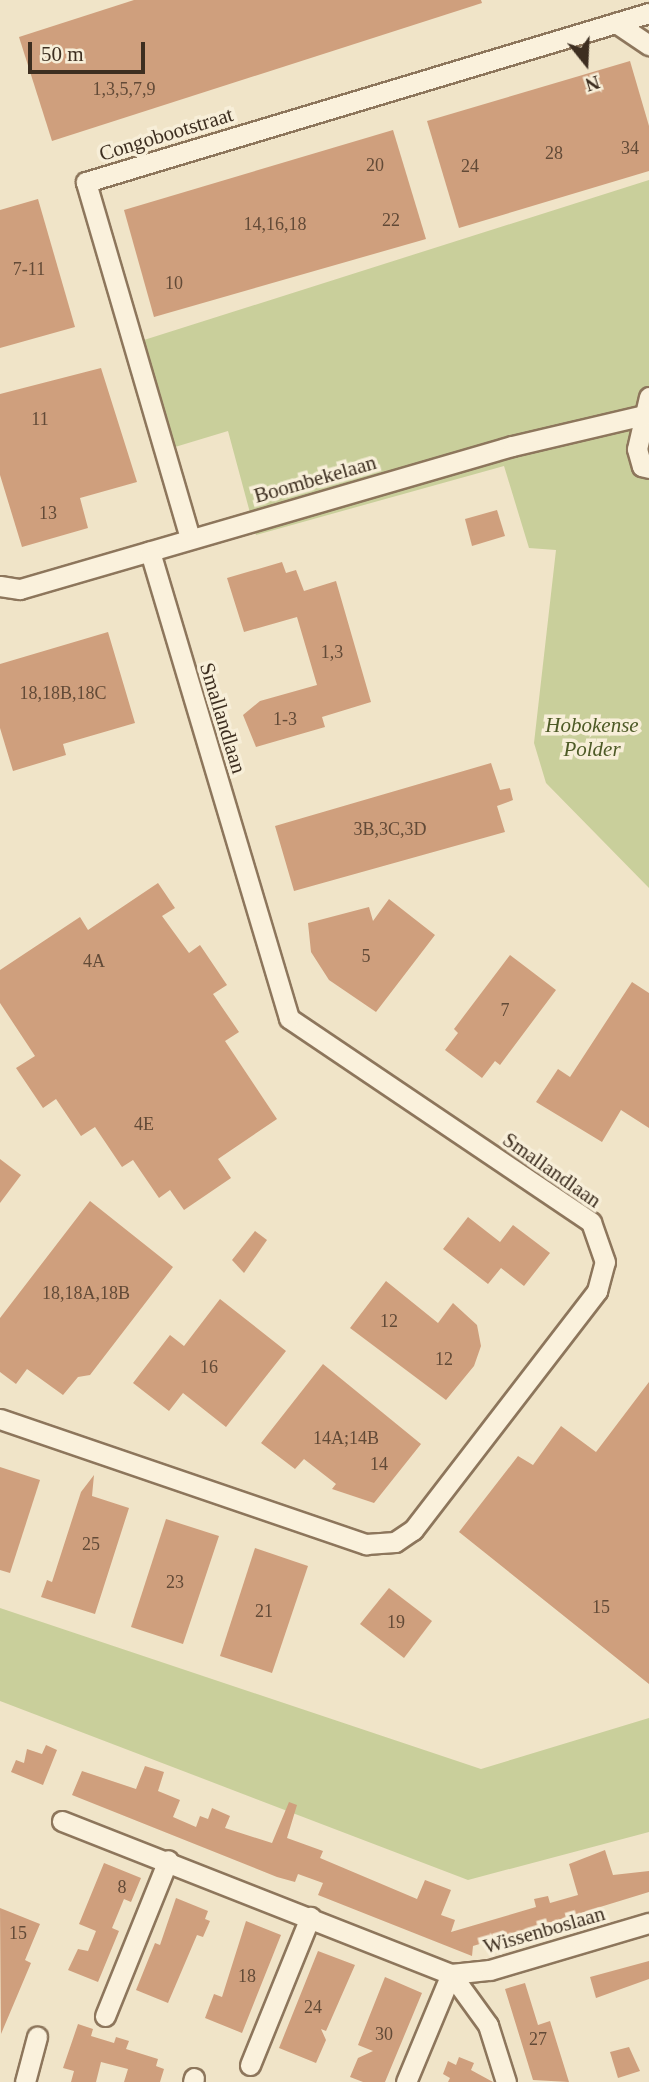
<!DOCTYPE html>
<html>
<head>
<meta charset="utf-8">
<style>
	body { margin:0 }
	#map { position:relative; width:649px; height:2082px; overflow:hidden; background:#f0e4c8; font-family:"Times New Roman",serif }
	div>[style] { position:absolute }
	.green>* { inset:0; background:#c9cf9b }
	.building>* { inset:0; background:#cf9f7d }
	.roads { filter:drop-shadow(2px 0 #8d765c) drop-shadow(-2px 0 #8d765c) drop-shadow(0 2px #8d765c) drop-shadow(0 -2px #8d765c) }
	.street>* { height:19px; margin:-9.5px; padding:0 9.5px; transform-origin:9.5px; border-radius:9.5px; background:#faf1dc }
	span { translate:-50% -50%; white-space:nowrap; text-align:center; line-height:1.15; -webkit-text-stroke:7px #f7eed8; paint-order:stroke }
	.number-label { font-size:18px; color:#624a37 }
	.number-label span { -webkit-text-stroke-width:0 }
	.street-label { font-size:21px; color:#3d2e20 }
	.park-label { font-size:21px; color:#4d5a26; font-style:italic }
	.north { position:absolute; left:551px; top:28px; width:70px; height:70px; -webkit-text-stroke:5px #f7eed8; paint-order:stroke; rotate:162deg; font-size:19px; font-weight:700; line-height:28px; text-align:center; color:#3d2e20 }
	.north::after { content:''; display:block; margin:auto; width:24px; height:32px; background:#3d2e20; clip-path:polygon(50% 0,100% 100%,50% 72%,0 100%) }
	.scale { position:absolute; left:28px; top:42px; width:117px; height:32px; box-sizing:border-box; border:4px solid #3d2e20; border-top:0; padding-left:9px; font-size:21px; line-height:24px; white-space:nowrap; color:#3d2e20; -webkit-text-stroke:5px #f7eed8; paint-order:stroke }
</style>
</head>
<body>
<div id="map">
	<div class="green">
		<div style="clip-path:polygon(649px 180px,649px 888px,546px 783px,534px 743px,556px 550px,529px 548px,504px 466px,256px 535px,228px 431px,175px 447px,144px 340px)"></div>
		<div style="clip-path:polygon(0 1608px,481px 1769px,649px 1718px,649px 1832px,468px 1880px,0 1701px)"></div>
	</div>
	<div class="building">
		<div style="clip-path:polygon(134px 0,481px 0,482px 3px,52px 141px,19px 37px)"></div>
		<div style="clip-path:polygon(630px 61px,649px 126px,649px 171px,459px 228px,427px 121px)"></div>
		<div style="clip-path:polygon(393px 130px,426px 239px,154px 317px,124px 210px)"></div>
		<div style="clip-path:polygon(38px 199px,75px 327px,0 348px,0 210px)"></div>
		<div style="clip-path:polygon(101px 368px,137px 482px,80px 498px,88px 528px,22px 547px,0 475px,0 394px)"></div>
		<div style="clip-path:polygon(497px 510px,505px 536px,472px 546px,465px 519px)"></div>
		<div style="clip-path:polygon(282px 562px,286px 573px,296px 570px,304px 591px,336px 581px,371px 702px,322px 717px,325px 727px,256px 747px,243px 715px,260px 701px,317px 685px,297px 617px,244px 632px,227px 578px)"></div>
		<div style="clip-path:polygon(108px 632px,135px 723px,63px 744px,66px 755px,13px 771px,0 728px,0 664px)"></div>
		<div style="clip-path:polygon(491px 763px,500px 790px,510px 788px,513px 800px,497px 806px,505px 832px,294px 891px,275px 826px)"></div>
		<div style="clip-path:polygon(158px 883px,175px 908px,162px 916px,189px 953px,200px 945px,227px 985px,213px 994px,239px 1032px,225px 1041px,277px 1119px,218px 1159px,231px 1178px,184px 1210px,170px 1190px,159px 1198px,133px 1160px,122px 1167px,95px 1127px,81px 1136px,56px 1099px,43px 1108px,16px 1068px,35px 1056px,0 1003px,0 970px,80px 917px,88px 930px)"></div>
		<div style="clip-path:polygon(389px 899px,435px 935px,376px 1012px,329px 980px,311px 952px,308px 923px,369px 907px,373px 921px)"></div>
		<div style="clip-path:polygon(510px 955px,556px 990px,500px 1065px,495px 1061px,482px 1078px,445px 1050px,458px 1033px,454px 1029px)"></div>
		<div style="clip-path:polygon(632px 982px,649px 993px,649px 1128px,621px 1110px,602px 1142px,536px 1102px,558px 1069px,570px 1077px)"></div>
		<div style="clip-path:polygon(0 1159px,21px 1175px,0 1203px)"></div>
		<div style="clip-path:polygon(90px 1201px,173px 1267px,90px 1375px,78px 1377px,63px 1395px,27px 1369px,16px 1384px,0 1372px,0 1318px)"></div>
		<div style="clip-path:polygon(468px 1217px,500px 1242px,513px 1225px,550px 1253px,524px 1286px,501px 1268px,488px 1284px,443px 1249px)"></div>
		<div style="clip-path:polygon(255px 1231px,267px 1240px,244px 1273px,232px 1260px)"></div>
		<div style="clip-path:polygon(386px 1281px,438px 1323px,453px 1303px,477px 1325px,481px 1346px,474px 1366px,446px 1400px,350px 1328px)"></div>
		<div style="clip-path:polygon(220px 1299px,286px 1351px,226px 1427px,183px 1393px,169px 1411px,133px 1383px,170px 1335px,184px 1346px)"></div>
		<div style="clip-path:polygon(323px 1364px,421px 1444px,374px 1503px,332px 1489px,336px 1484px,304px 1459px,295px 1469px,261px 1443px)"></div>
		<div style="clip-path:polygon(649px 1382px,649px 1684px,459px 1532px,518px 1456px,533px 1465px,561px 1426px,596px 1452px)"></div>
		<div style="clip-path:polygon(0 1467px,40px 1480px,10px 1573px,0 1570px)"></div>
		<div style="clip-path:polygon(94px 1475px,92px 1496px,129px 1508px,95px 1614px,41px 1597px,47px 1580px,52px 1582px,81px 1492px)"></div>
		<div style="clip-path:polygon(166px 1519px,219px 1536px,183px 1644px,131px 1627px)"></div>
		<div style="clip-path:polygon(255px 1548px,308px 1566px,272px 1673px,220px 1656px)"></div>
		<div style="clip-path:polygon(389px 1588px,432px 1621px,404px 1658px,360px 1624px)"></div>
		<div style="clip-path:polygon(46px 1745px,57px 1750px,43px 1785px,11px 1772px,16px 1760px,24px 1763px,27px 1749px,42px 1754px)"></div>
		<div style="clip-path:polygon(145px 1766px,164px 1772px,158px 1791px,180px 1800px,173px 1817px,196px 1827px,200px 1816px,208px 1819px,212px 1808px,230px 1816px,225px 1828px,272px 1843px,289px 1802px,297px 1805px,287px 1838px,323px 1851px,320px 1858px,417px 1899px,425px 1880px,451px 1890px,441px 1915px,455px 1920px,451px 1932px,536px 1907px,534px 1899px,548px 1896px,550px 1903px,578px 1895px,569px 1864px,605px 1850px,613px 1875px,649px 1871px,649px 1892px,473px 1946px,472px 1956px,318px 1895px,323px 1883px,298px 1874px,295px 1882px,277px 1877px,72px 1795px,82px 1771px,136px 1789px)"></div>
		<div style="clip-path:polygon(104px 1863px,141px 1878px,131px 1902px,124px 1899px,112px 1928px,119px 1931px,98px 1982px,68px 1970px,78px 1949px,88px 1951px,96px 1931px,79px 1924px)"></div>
		<div style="clip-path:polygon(176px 1898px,208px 1911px,205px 1919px,210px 1921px,203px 1937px,197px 1935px,168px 2003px,136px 1990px,155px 1943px,160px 1945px)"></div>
		<div style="clip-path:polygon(0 1908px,40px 1924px,25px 1960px,31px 1963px,1px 2034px)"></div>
		<div style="clip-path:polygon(246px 1921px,281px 1935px,242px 2033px,205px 2018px,214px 1994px,222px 1997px)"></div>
		<div style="clip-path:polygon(318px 1951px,355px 1965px,326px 2031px,321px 2029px,326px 2040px,316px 2063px,279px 2048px)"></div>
		<div style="clip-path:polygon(649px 1961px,649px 1979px,596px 1998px,590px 1977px)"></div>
		<div style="clip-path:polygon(385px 1977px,422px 1993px,385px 2082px,363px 2082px,350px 2077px,358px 2058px,373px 2051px,358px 2045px)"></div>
		<div style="clip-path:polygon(525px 1983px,538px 2025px,550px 2021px,569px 2082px,533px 2080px,505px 1989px)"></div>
		<div style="clip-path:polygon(78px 2024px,93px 2029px,91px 2036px,114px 2043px,116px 2037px,129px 2041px,126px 2049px,158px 2059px,156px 2066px,164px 2069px,160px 2082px,124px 2082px,128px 2069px,101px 2062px,96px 2082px,71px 2082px,74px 2071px,63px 2068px)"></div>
		<div style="clip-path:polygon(629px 2047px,640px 2071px,618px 2078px,610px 2052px)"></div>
		<div style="clip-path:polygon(459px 2057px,474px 2063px,471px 2070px,493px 2082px,448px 2082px,450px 2078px,443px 2074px,448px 2061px,456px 2065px)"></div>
	</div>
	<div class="roads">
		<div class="street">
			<div style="left:616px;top:23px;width:40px;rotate:34deg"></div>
			<div style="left:649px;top:397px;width:53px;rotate:103deg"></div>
			<div style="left:637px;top:449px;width:18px;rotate:74deg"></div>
			<div style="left:642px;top:466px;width:7px;rotate:16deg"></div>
			<div style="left:190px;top:538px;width:371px;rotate:-106.3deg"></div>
			<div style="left:86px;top:182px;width:588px;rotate:-16.71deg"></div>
			<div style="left:0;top:586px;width:20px;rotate:9deg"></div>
			<div style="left:20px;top:589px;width:512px;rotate:-16.21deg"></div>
			<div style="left:512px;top:446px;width:136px;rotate:-13.2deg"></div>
			<div style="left:0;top:1419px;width:387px;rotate:18.9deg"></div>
			<div style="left:366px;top:1544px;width:29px;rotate:-4deg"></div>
			<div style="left:395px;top:1542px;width:22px;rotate:-34deg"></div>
			<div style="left:413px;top:1530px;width:302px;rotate:-52.4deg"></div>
			<div style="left:597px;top:1291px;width:30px;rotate:-75deg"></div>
			<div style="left:605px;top:1262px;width:42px;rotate:-109.3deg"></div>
			<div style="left:591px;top:1222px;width:364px;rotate:-146deg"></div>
			<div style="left:289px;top:1018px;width:487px;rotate:-106.6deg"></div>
			<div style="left:62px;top:1821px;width:418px;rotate:21.5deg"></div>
			<div style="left:451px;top:1974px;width:63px;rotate:54deg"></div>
			<div style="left:488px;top:2025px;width:60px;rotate:72.5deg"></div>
			<div style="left:105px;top:2016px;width:168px;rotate:-68deg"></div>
			<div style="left:250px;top:2065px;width:160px;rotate:-67.9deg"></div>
			<div style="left:25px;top:2082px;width:47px;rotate:-75.1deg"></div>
			<div style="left:193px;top:2082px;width:4px;rotate:-76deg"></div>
			<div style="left:406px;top:2082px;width:117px;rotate:-67.4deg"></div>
			<div style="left:451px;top:1974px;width:39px;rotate:-6deg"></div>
			<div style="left:490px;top:1970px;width:166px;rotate:-16.5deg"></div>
		</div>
	</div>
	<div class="number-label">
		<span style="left:124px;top:89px">1,3,5,7,9</span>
		<span style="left:630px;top:148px">34</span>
		<span style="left:554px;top:153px">28</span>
		<span style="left:375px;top:165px">20</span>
		<span style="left:470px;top:166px">24</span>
		<span style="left:391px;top:220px">22</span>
		<span style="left:275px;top:224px">14,16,18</span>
		<span style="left:29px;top:269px">7-11</span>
		<span style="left:174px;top:283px">10</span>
		<span style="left:40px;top:419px">11</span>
		<span style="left:48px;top:513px">13</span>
		<span style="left:332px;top:652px">1,3</span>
		<span style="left:63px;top:693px">18,18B,18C</span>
		<span style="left:285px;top:719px">1-3</span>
		<span style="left:390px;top:829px">3B,3C,3D</span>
		<span style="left:366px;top:956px">5</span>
		<span style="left:94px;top:961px">4A</span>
		<span style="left:505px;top:1010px">7</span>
		<span style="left:144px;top:1124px">4E</span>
		<span style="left:86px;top:1293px">18,18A,18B</span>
		<span style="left:389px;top:1321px">12</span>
		<span style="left:444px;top:1359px">12</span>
		<span style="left:209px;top:1367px">16</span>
		<span style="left:346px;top:1438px">14A;14B</span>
		<span style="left:379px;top:1464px">14</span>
		<span style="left:91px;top:1544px">25</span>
		<span style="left:175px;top:1582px">23</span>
		<span style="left:601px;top:1607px">15</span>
		<span style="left:264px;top:1611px">21</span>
		<span style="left:396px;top:1622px">19</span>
		<span style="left:122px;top:1887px">8</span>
		<span style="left:18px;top:1933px">15</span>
		<span style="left:247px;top:1976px">18</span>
		<span style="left:313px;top:2007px">24</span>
		<span style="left:384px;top:2034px">30</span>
		<span style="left:538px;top:2039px">27</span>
	</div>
	<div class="street-label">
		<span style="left:166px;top:134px;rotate:-17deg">Congobootstraat</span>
		<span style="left:315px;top:479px;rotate:-16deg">Boombekelaan</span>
		<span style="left:223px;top:718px;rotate:73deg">Smallandlaan</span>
		<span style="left:552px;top:1170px;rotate:35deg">Smallandlaan</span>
		<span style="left:544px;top:1930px;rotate:-16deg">Wissenboslaan</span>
	</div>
	<div class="park-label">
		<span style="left:592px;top:737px">Hobokense<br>Polder</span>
	</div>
	<div class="north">N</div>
	<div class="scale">50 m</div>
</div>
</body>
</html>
